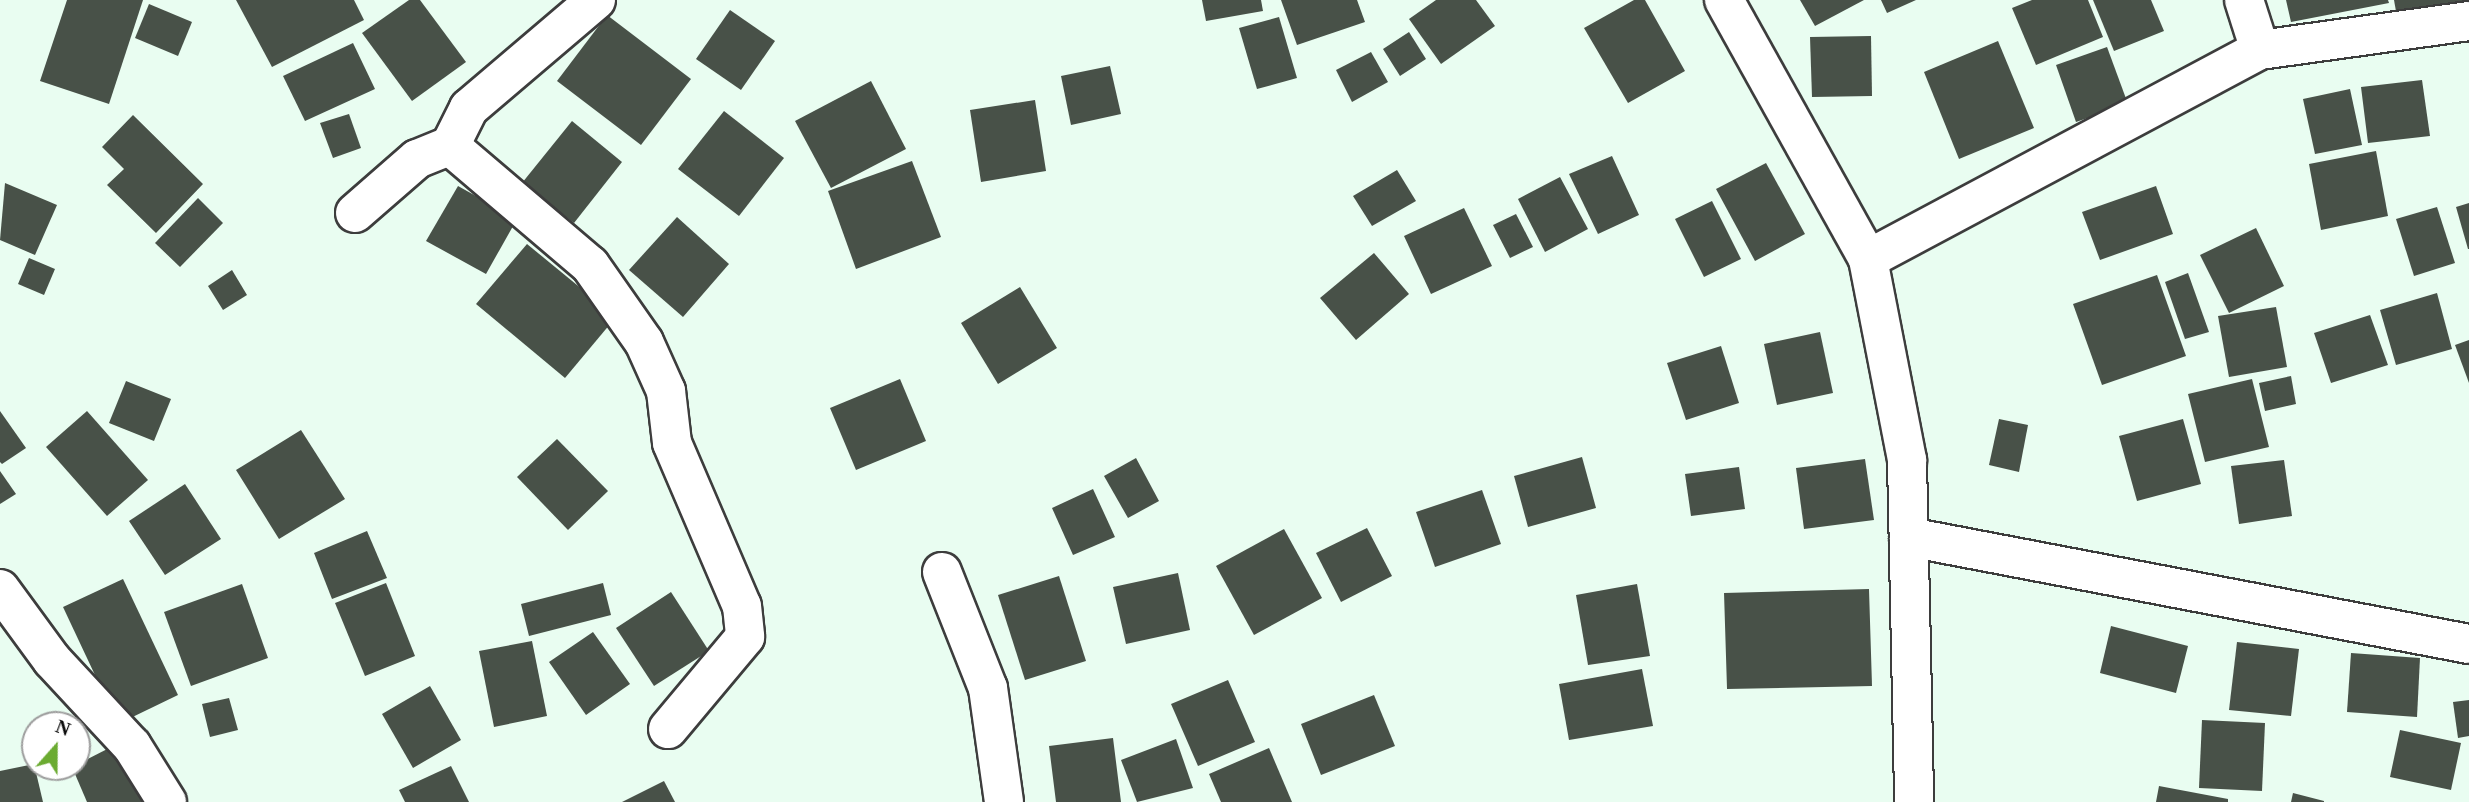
<!DOCTYPE html>
<html>
<head>
<meta charset="utf-8">
<style>
	body { margin:0 }
	#map { position:relative; width:2469px; height:802px; overflow:hidden; background:#e9fdf1; font-family:Georgia,serif }
	div>[style] { position:absolute }
	.building>* { inset:0; background:#485148 }
	.roads { filter:drop-shadow(2px 0 #3d3d3d) drop-shadow(-2px 0 #3d3d3d) drop-shadow(0 2px #3d3d3d) drop-shadow(0 -2px #3d3d3d) }
	.minor>* { height:38px; margin:-19px; padding:0 19px; transform-origin:19px; border-radius:19px; background:#fff }
	span { translate:-50% -50%; white-space:nowrap; text-align:center; line-height:1.15; -webkit-text-stroke:7px #fff; paint-order:stroke }
	.north { position:absolute; left:21px; top:711px; width:70px; height:70px; box-sizing:border-box; background:#fff; border:2px solid #9d9d9d; border-radius:50%; rotate:21deg; font-size:19px; font-weight:700; line-height:28px; text-align:center; color:#0a0a0a }
	.north::after { content:''; display:block; margin:auto; width:24px; height:32px; background:#6bab31; clip-path:polygon(50% 0,100% 100%,50% 72%,0 100%) }
</style>
</head>
<body>
<div id="map">
	<div class="building">
		<div style="clip-path:polygon(67px 0,143px 0,109px 104px,40px 81px)"></div>
		<div style="clip-path:polygon(236px 0,354px 0,364px 20px,272px 67px)"></div>
		<div style="clip-path:polygon(409px 0,420px 0,466px 62px,412px 101px,362px 33px)"></div>
		<div style="clip-path:polygon(1202px 0,1261px 0,1263px 11px,1206px 21px)"></div>
		<div style="clip-path:polygon(1281px 0,1357px 0,1365px 22px,1297px 45px)"></div>
		<div style="clip-path:polygon(1436px 0,1476px 0,1495px 26px,1441px 64px,1409px 19px)"></div>
		<div style="clip-path:polygon(1634px 0,1645px 0,1685px 71px,1628px 103px,1584px 28px)"></div>
		<div style="clip-path:polygon(1800px 0,1864px 0,1815px 26px)"></div>
		<div style="clip-path:polygon(1881px 0,1916px 0,1887px 13px)"></div>
		<div style="clip-path:polygon(2032px 0,2088px 0,2103px 37px,2036px 65px,2012px 8px)"></div>
		<div style="clip-path:polygon(2093px 0,2151px 0,2164px 31px,2114px 51px)"></div>
		<div style="clip-path:polygon(2286px 0,2388px 0,2389px 3px,2291px 22px)"></div>
		<div style="clip-path:polygon(2394px 0,2466px 0,2467px 5px,2397px 17px)"></div>
		<div style="clip-path:polygon(149px 4px,192px 22px,178px 56px,135px 38px)"></div>
		<div style="clip-path:polygon(730px 10px,775px 41px,741px 90px,696px 59px)"></div>
		<div style="clip-path:polygon(607px 15px,691px 79px,641px 145px,557px 81px)"></div>
		<div style="clip-path:polygon(1279px 17px,1297px 78px,1257px 89px,1239px 28px)"></div>
		<div style="clip-path:polygon(1409px 32px,1426px 59px,1400px 76px,1383px 49px)"></div>
		<div style="clip-path:polygon(1871px 36px,1872px 96px,1812px 97px,1810px 37px)"></div>
		<div style="clip-path:polygon(1998px 41px,2034px 128px,1959px 159px,1924px 72px)"></div>
		<div style="clip-path:polygon(353px 43px,375px 89px,305px 121px,283px 76px)"></div>
		<div style="clip-path:polygon(2107px 47px,2128px 104px,2076px 122px,2056px 65px)"></div>
		<div style="clip-path:polygon(1371px 52px,1388px 82px,1352px 102px,1336px 70px)"></div>
		<div style="clip-path:polygon(1110px 66px,1121px 114px,1071px 125px,1061px 76px)"></div>
		<div style="clip-path:polygon(2422px 80px,2430px 136px,2368px 143px,2361px 87px)"></div>
		<div style="clip-path:polygon(871px 81px,906px 149px,831px 188px,795px 121px)"></div>
		<div style="clip-path:polygon(2350px 89px,2362px 145px,2315px 154px,2303px 99px)"></div>
		<div style="clip-path:polygon(1035px 100px,1046px 171px,981px 182px,970px 110px)"></div>
		<div style="clip-path:polygon(724px 111px,784px 158px,739px 216px,678px 169px)"></div>
		<div style="clip-path:polygon(349px 114px,361px 148px,333px 158px,320px 123px)"></div>
		<div style="clip-path:polygon(133px 115px,203px 184px,156px 233px,107px 185px,124px 169px,102px 147px)"></div>
		<div style="clip-path:polygon(572px 121px,622px 162px,574px 223px,522px 183px)"></div>
		<div style="clip-path:polygon(2376px 151px,2388px 216px,2321px 230px,2309px 164px)"></div>
		<div style="clip-path:polygon(1612px 156px,1639px 215px,1598px 234px,1569px 174px)"></div>
		<div style="clip-path:polygon(912px 161px,941px 237px,856px 269px,828px 191px)"></div>
		<div style="clip-path:polygon(1766px 163px,1805px 234px,1755px 261px,1716px 189px)"></div>
		<div style="clip-path:polygon(1397px 170px,1416px 201px,1372px 226px,1353px 196px)"></div>
		<div style="clip-path:polygon(1560px 177px,1588px 229px,1545px 252px,1518px 199px)"></div>
		<div style="clip-path:polygon(5px 183px,57px 205px,35px 255px,0 240px)"></div>
		<div style="clip-path:polygon(458px 186px,517px 219px,486px 274px,426px 241px)"></div>
		<div style="clip-path:polygon(2156px 186px,2173px 234px,2100px 260px,2082px 212px)"></div>
		<div style="clip-path:polygon(198px 198px,223px 223px,180px 267px,155px 243px)"></div>
		<div style="clip-path:polygon(1712px 201px,1741px 259px,1704px 277px,1675px 219px)"></div>
		<div style="clip-path:polygon(2469px 203px,2469px 249px,2468px 249px,2456px 207px)"></div>
		<div style="clip-path:polygon(2437px 207px,2455px 263px,2414px 276px,2396px 219px)"></div>
		<div style="clip-path:polygon(1464px 208px,1492px 266px,1431px 294px,1404px 236px)"></div>
		<div style="clip-path:polygon(1516px 214px,1533px 247px,1510px 258px,1493px 225px)"></div>
		<div style="clip-path:polygon(677px 217px,729px 264px,683px 317px,629px 270px)"></div>
		<div style="clip-path:polygon(2256px 228px,2284px 286px,2229px 313px,2200px 255px)"></div>
		<div style="clip-path:polygon(527px 244px,616px 317px,565px 378px,476px 304px)"></div>
		<div style="clip-path:polygon(1374px 253px,1409px 294px,1356px 340px,1320px 298px)"></div>
		<div style="clip-path:polygon(29px 258px,55px 269px,44px 295px,18px 284px)"></div>
		<div style="clip-path:polygon(232px 270px,247px 295px,223px 310px,208px 286px)"></div>
		<div style="clip-path:polygon(2188px 273px,2209px 332px,2185px 339px,2165px 282px)"></div>
		<div style="clip-path:polygon(2157px 275px,2186px 356px,2102px 385px,2073px 304px)"></div>
		<div style="clip-path:polygon(1020px 287px,1057px 348px,998px 384px,961px 323px)"></div>
		<div style="clip-path:polygon(2437px 293px,2452px 349px,2396px 365px,2380px 310px)"></div>
		<div style="clip-path:polygon(2276px 307px,2287px 367px,2229px 377px,2218px 316px)"></div>
		<div style="clip-path:polygon(2370px 315px,2388px 365px,2331px 383px,2314px 333px)"></div>
		<div style="clip-path:polygon(1820px 332px,1833px 393px,1777px 405px,1764px 344px)"></div>
		<div style="clip-path:polygon(2469px 340px,2469px 383px,2455px 345px)"></div>
		<div style="clip-path:polygon(1721px 346px,1739px 403px,1686px 420px,1667px 363px)"></div>
		<div style="clip-path:polygon(2291px 376px,2296px 404px,2265px 411px,2259px 383px)"></div>
		<div style="clip-path:polygon(900px 379px,926px 441px,856px 470px,830px 408px)"></div>
		<div style="clip-path:polygon(2252px 379px,2269px 447px,2205px 462px,2188px 394px)"></div>
		<div style="clip-path:polygon(126px 381px,171px 399px,154px 441px,109px 423px)"></div>
		<div style="clip-path:polygon(0 411px,26px 448px,2px 464px,0 462px)"></div>
		<div style="clip-path:polygon(87px 411px,148px 480px,107px 516px,46px 447px)"></div>
		<div style="clip-path:polygon(1999px 419px,2028px 425px,2019px 472px,1989px 465px)"></div>
		<div style="clip-path:polygon(2183px 419px,2201px 484px,2137px 501px,2119px 436px)"></div>
		<div style="clip-path:polygon(301px 430px,345px 499px,279px 539px,236px 470px)"></div>
		<div style="clip-path:polygon(557px 439px,608px 491px,568px 530px,517px 477px)"></div>
		<div style="clip-path:polygon(1582px 457px,1596px 508px,1528px 527px,1514px 476px)"></div>
		<div style="clip-path:polygon(1136px 458px,1159px 501px,1128px 518px,1104px 476px)"></div>
		<div style="clip-path:polygon(1865px 459px,1874px 520px,1804px 529px,1796px 468px)"></div>
		<div style="clip-path:polygon(2284px 460px,2292px 516px,2239px 524px,2231px 466px)"></div>
		<div style="clip-path:polygon(1739px 467px,1745px 509px,1691px 516px,1685px 474px)"></div>
		<div style="clip-path:polygon(0 471px,16px 494px,0 504px)"></div>
		<div style="clip-path:polygon(185px 484px,221px 539px,165px 575px,129px 521px)"></div>
		<div style="clip-path:polygon(1093px 489px,1115px 537px,1073px 555px,1052px 508px)"></div>
		<div style="clip-path:polygon(1482px 490px,1501px 544px,1435px 567px,1416px 512px)"></div>
		<div style="clip-path:polygon(1367px 528px,1392px 576px,1341px 602px,1316px 553px)"></div>
		<div style="clip-path:polygon(1284px 529px,1322px 598px,1254px 635px,1216px 566px)"></div>
		<div style="clip-path:polygon(367px 531px,387px 578px,332px 599px,314px 553px)"></div>
		<div style="clip-path:polygon(1178px 573px,1190px 630px,1126px 644px,1113px 587px)"></div>
		<div style="clip-path:polygon(1059px 576px,1086px 661px,1025px 680px,998px 595px)"></div>
		<div style="clip-path:polygon(123px 579px,178px 695px,118px 724px,63px 607px)"></div>
		<div style="clip-path:polygon(386px 583px,415px 656px,365px 676px,335px 603px)"></div>
		<div style="clip-path:polygon(603px 583px,611px 615px,529px 636px,521px 604px)"></div>
		<div style="clip-path:polygon(242px 584px,268px 658px,191px 686px,164px 612px)"></div>
		<div style="clip-path:polygon(1637px 584px,1650px 656px,1588px 665px,1576px 595px)"></div>
		<div style="clip-path:polygon(1869px 589px,1872px 686px,1727px 689px,1724px 593px)"></div>
		<div style="clip-path:polygon(671px 592px,709px 651px,654px 686px,616px 628px)"></div>
		<div style="clip-path:polygon(2111px 626px,2188px 646px,2176px 693px,2100px 673px)"></div>
		<div style="clip-path:polygon(593px 632px,630px 684px,586px 715px,549px 662px)"></div>
		<div style="clip-path:polygon(532px 641px,547px 716px,494px 727px,479px 651px)"></div>
		<div style="clip-path:polygon(2237px 642px,2299px 649px,2291px 716px,2229px 710px)"></div>
		<div style="clip-path:polygon(2351px 653px,2420px 658px,2417px 717px,2347px 712px)"></div>
		<div style="clip-path:polygon(1642px 669px,1653px 726px,1569px 740px,1559px 684px)"></div>
		<div style="clip-path:polygon(1228px 680px,1255px 742px,1198px 766px,1171px 704px)"></div>
		<div style="clip-path:polygon(430px 686px,461px 740px,413px 768px,382px 714px)"></div>
		<div style="clip-path:polygon(1374px 695px,1395px 746px,1321px 775px,1301px 724px)"></div>
		<div style="clip-path:polygon(229px 698px,238px 730px,210px 737px,202px 704px)"></div>
		<div style="clip-path:polygon(2469px 700px,2469px 736px,2458px 738px,2453px 702px)"></div>
		<div style="clip-path:polygon(2202px 720px,2265px 723px,2262px 791px,2199px 788px)"></div>
		<div style="clip-path:polygon(2400px 730px,2461px 743px,2451px 790px,2390px 777px)"></div>
		<div style="clip-path:polygon(1113px 738px,1121px 802px,1056px 802px,1049px 746px)"></div>
		<div style="clip-path:polygon(1176px 739px,1193px 788px,1137px 802px,1121px 760px)"></div>
		<div style="clip-path:polygon(121px 742px,147px 802px,87px 802px,72px 767px)"></div>
		<div style="clip-path:polygon(1269px 748px,1292px 802px,1221px 802px,1209px 774px)"></div>
		<div style="clip-path:polygon(34px 764px,43px 802px,0 802px,0 771px)"></div>
		<div style="clip-path:polygon(451px 766px,469px 802px,405px 802px,399px 790px)"></div>
		<div style="clip-path:polygon(664px 781px,675px 802px,622px 802px)"></div>
		<div style="clip-path:polygon(2159px 786px,2228px 799px,2228px 802px,2156px 802px)"></div>
		<div style="clip-path:polygon(2293px 793px,2324px 801px,2324px 802px,2291px 802px)"></div>
	</div>
	<div class="roads">
		<div class="minor">
			<div style="left:596px;top:0;width:167px;rotate:139.6deg"></div>
			<div style="left:469px;top:108px;width:42px;rotate:116.6deg"></div>
			<div style="left:450px;top:146px;width:184px;rotate:40.4deg"></div>
			<div style="left:590px;top:265px;width:94px;rotate:55deg"></div>
			<div style="left:644px;top:342px;width:54px;rotate:65.8deg"></div>
			<div style="left:666px;top:391px;width:52px;rotate:83.4deg"></div>
			<div style="left:672px;top:443px;width:177px;rotate:66.8deg"></div>
			<div style="left:742px;top:606px;width:31px;rotate:84deg"></div>
			<div style="left:745px;top:637px;width:120px;rotate:129.9deg"></div>
			<div style="left:1724px;top:0;width:296px;rotate:60.9deg"></div>
			<div style="left:1868px;top:259px;width:205px;rotate:79deg"></div>
			<div style="left:1907px;top:460px;width:342px;rotate:88.8deg"></div>
			<div style="left:2244px;top:0;width:52px;rotate:72.3deg"></div>
			<div style="left:355px;top:213px;width:82px;rotate:-41.1deg"></div>
			<div style="left:417px;top:159px;width:35px;rotate:-22deg"></div>
			<div style="left:1868px;top:259px;width:444px;rotate:-28.1deg"></div>
			<div style="left:2260px;top:50px;width:211px;rotate:-7.9deg"></div>
			<div style="left:1909px;top:537px;width:570px;rotate:10.82deg"></div>
			<div style="left:942px;top:572px;width:125px;rotate:68.4deg"></div>
			<div style="left:988px;top:688px;width:115px;rotate:82deg"></div>
			<div style="left:0;top:589px;width:88px;rotate:53.8deg"></div>
			<div style="left:52px;top:660px;width:117px;rotate:47.1deg"></div>
			<div style="left:132px;top:746px;width:66px;rotate:58deg"></div>
		</div>
	</div>
	<div class="north">N</div>
</div>
</body>
</html>
